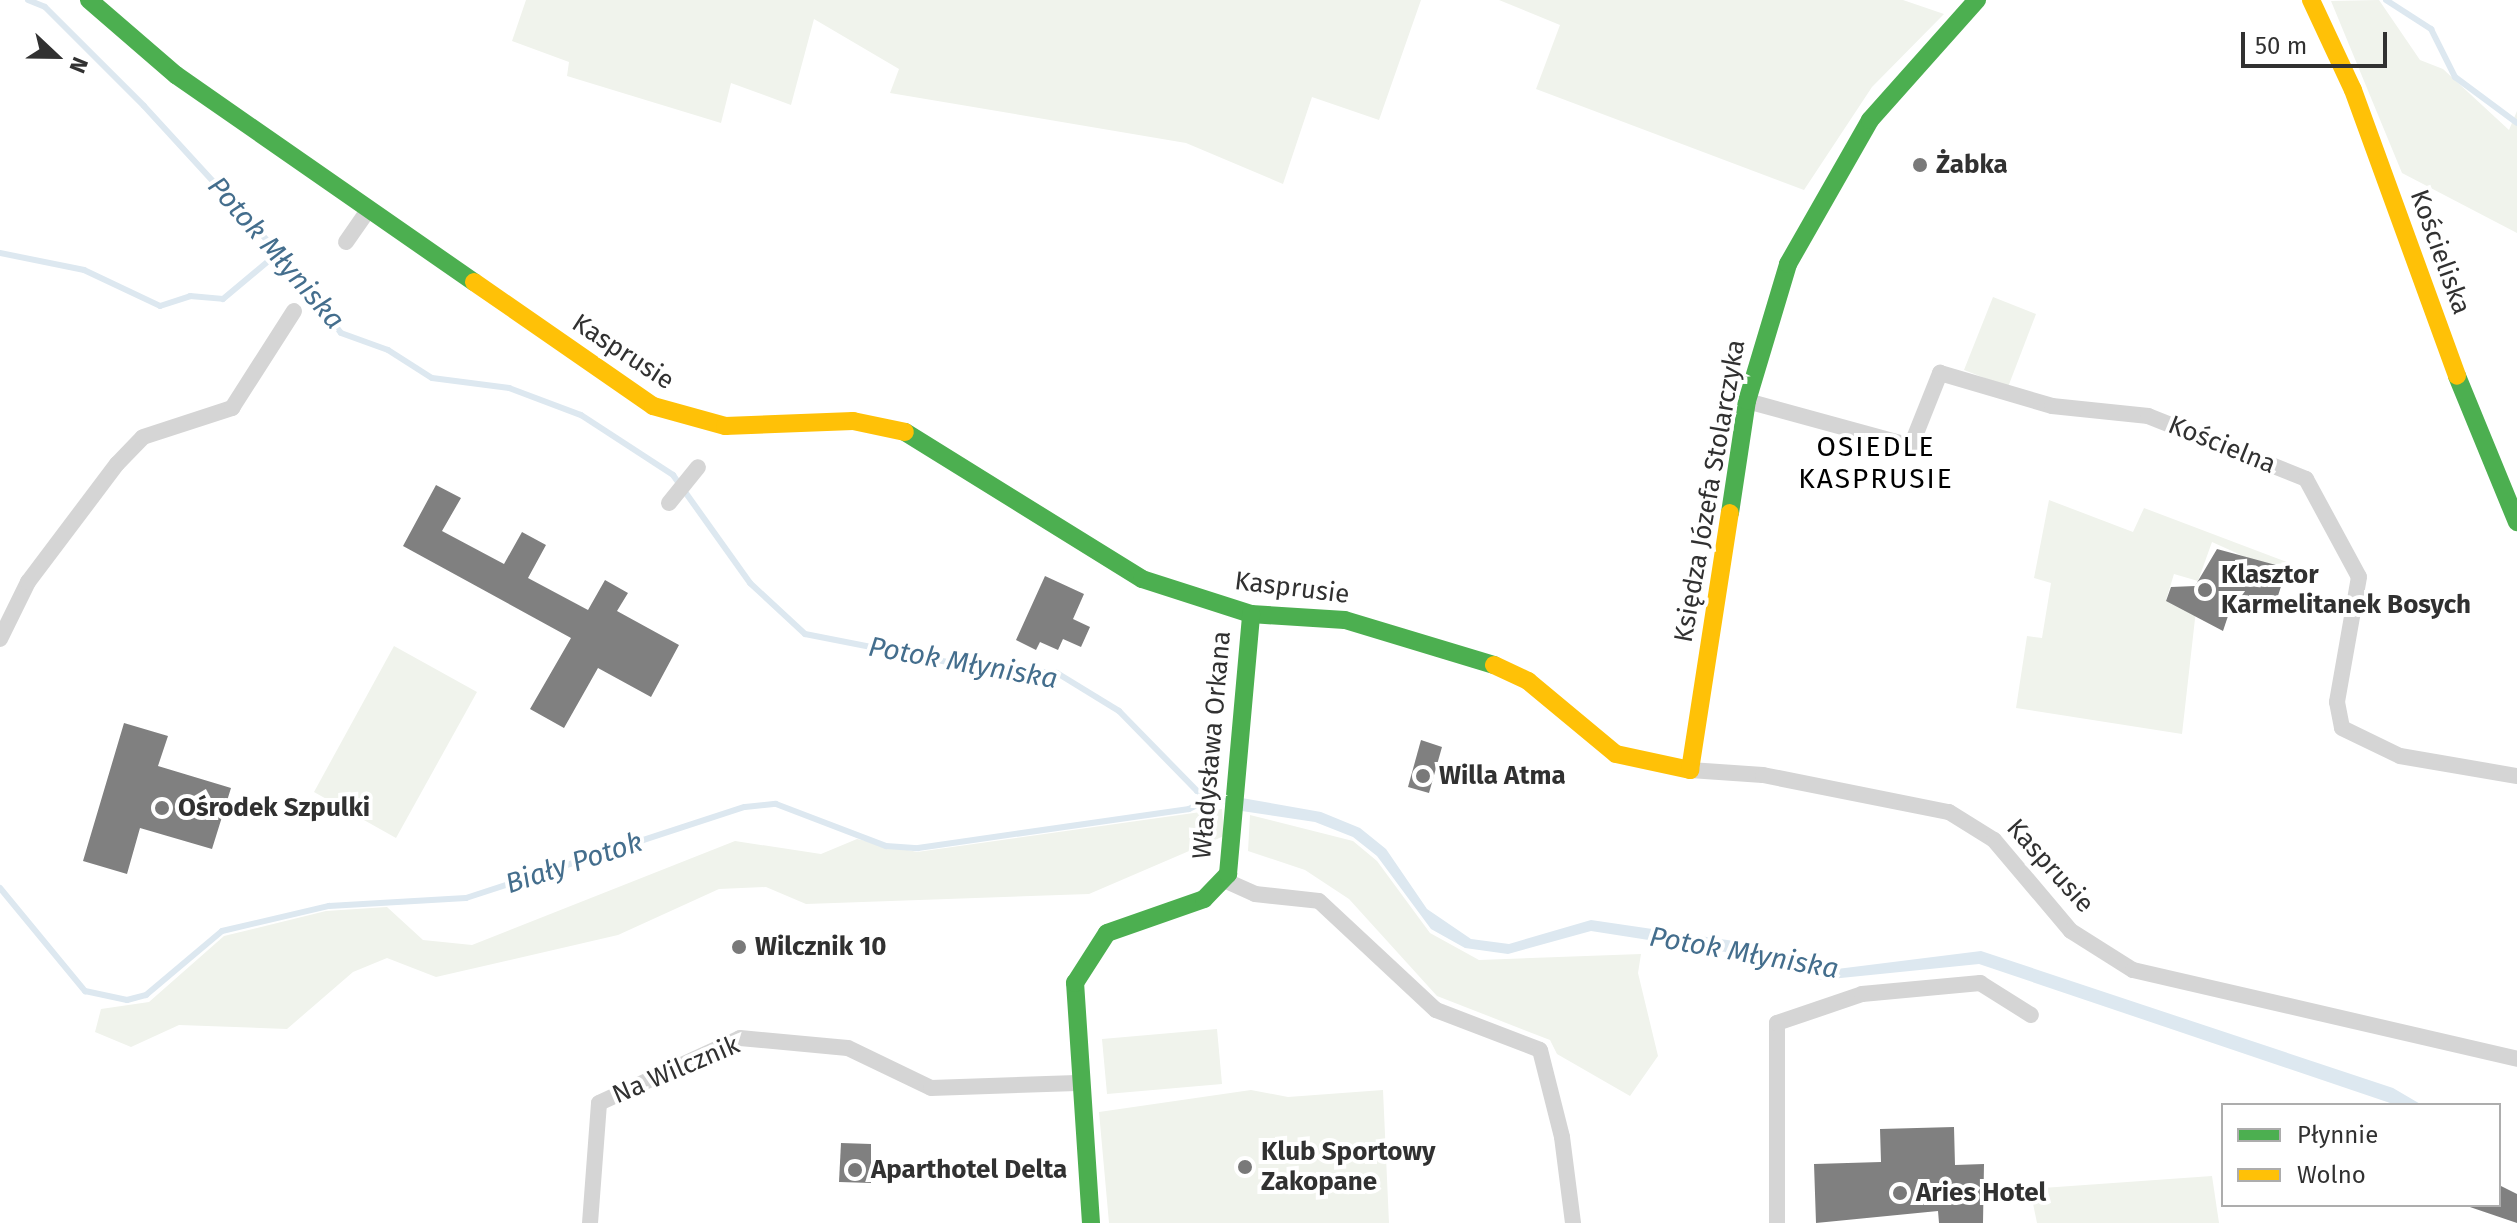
<!DOCTYPE html>
<html>
<head>
<meta charset="utf-8">
<style>
	body { margin:0 }
	#map { position:relative; width:2517px; height:1223px; overflow:hidden; background:#fff; font-family:"Fira Sans",sans-serif }
	div>[style] { position:absolute }
	.green>* { inset:0; background:#f0f3ec }
	.water>* { inset:0; background:#dde8f0 }
	.stream>* { height:6px; margin:-3px; padding:0 3px; transform-origin:3px; border-radius:3px; background:#dde8f0 }
	.building>* { inset:0; background:#808080 }
	.street>* { height:16px; margin:-8px; padding:0 8px; transform-origin:8px; border-radius:8px; background:#d5d5d5 }
	.fast>* { height:18px; margin:-9px; padding:0 9px; transform-origin:9px; border-radius:9px; background:#4caf50 }
	.slow>* { height:18px; margin:-9px; padding:0 9px; transform-origin:9px; border-radius:9px; background:#ffc107 }
	.dots>* { width:22px; height:22px; translate:-50% -50%; box-sizing:border-box; border:4px solid #fff; border-radius:50% }
	span { translate:-50% -50%; white-space:nowrap; text-align:center; line-height:1.15; -webkit-text-stroke:8px #fff; paint-order:stroke }
	.poi-label { font-size:26px; color:#313131; font-weight:700 }
	.left { translate:0 -50%; text-align:left }
	.street-label { font-size:26px; color:#313131 }
	.water-label { font-size:28px; color:#446e8d; font-style:italic }
	.neighbourhood-label { font-size:28px; color:#000; letter-spacing:2px }
	.legend { position:absolute; left:2221px; top:1103px; width:280px; height:104px; box-sizing:border-box; background:#fff; border:2px solid #adadad; margin:0; padding:10px 14px; list-style:none; font-size:24px; color:#313131 }
	.legend li { display:flex; align-items:center; gap:16px; height:40px }
	.legend b { width:40px; border:2px solid #adadad }
	.north { position:absolute; left:16px; top:16px; width:80px; height:80px; -webkit-text-stroke:6px #fff; paint-order:stroke; rotate:112deg; font-size:22px; font-weight:700; line-height:32px; text-align:center; color:#313131 }
	.north::after { content:''; display:block; margin:auto; width:28px; height:36px; background:#313131; clip-path:polygon(50% 0,100% 100%,50% 72%,0 100%) }
	.scale { position:absolute; left:2241px; top:32px; width:146px; height:36px; box-sizing:border-box; border:4px solid #313131; border-top:0; padding-left:10px; font-size:24px; line-height:28px; white-space:nowrap; color:#313131; -webkit-text-stroke:6px #fff; paint-order:stroke }
</style>
</head>
<body>
<div id="map">
	<div class="green">
		<div style="clip-path:polygon(526px 0,1421px 0,1379px 120px,1312px 97px,1283px 184px,1186px 143px,890px 93px,899px 69px,814px 19px,791px 105px,731px 83px,721px 123px,567px 76px,569px 62px,512px 41px)"></div>
		<div style="clip-path:polygon(1499px 0,1903px 0,1944px 14px,1872px 87px,1804px 190px,1536px 89px,1560px 25px)"></div>
		<div style="clip-path:polygon(2379px 0,2420px 60px,2443px 69px,2509px 130px,2517px 111px,2517px 233px,2402px 173px,2331px 1px)"></div>
		<div style="clip-path:polygon(1993px 297px,2036px 314px,2008px 387px,1964px 370px)"></div>
		<div style="clip-path:polygon(2049px 500px,2133px 532px,2144px 508px,2289px 563px,2263px 565px,2212px 542px,2198px 581px,2174px 574px,2166px 600px,2196px 610px,2182px 734px,2016px 708px,2027px 636px,2042px 638px,2051px 583px,2034px 578px)"></div>
		<div style="clip-path:polygon(394px 646px,477px 692px,396px 838px,314px 792px)"></div>
		<div style="clip-path:polygon(1222px 809px,1224px 836px,1089px 894px,806px 904px,766px 887px,719px 889px,618px 935px,436px 977px,387px 958px,353px 972px,287px 1029px,179px 1025px,131px 1047px,95px 1032px,101px 1009px,149px 1002px,224px 936px,326px 911px,387px 907px,423px 940px,472px 945px,735px 841px,821px 854px,857px 839px,917px 852px)"></div>
		<div style="clip-path:polygon(1250px 815px,1353px 841px,1377px 861px,1430px 933px,1479px 960px,1641px 954px,1638px 973px,1658px 1056px,1630px 1096px,1557px 1054px,1550px 1040px,1437px 996px,1349px 899px,1305px 870px,1248px 851px)"></div>
		<div style="clip-path:polygon(1217px 1029px,1222px 1084px,1107px 1094px,1102px 1039px)"></div>
		<div style="clip-path:polygon(1251px 1090px,1288px 1097px,1383px 1090px,1389px 1223px,1109px 1223px,1099px 1112px)"></div>
		<div style="clip-path:polygon(2212px 1176px,2219px 1223px,2037px 1223px,2030px 1189px)"></div>
	</div>
	<div class="water">
		<div style="clip-path:polygon(1236px 797px,1321px 812px,1360px 828px,1386px 849px,1427px 909px,1471px 939px,1509px 944px,1591px 920px,1734px 941px,1829px 970px,1981px 951px,2393px 1088px,2422px 1105px,2396px 1105px,1979px 964px,1821px 980px,1732px 953px,1591px 931px,1508px 954px,1465px 948px,1431px 929px,1377px 856px,1353px 837px,1315px 822px,1235px 810px)"></div>
	</div>
	<div class="stream">
		<div style="left:28px;top:0;width:18px;rotate:22deg"></div>
		<div style="left:45px;top:7px;width:140px;rotate:45deg"></div>
		<div style="left:144px;top:106px;width:214px;rotate:47.5deg"></div>
		<div style="left:289px;top:264px;width:86px;rotate:53deg"></div>
		<div style="left:341px;top:333px;width:50px;rotate:19.9deg"></div>
		<div style="left:388px;top:350px;width:52px;rotate:32.5deg"></div>
		<div style="left:432px;top:378px;width:78px;rotate:7.4deg"></div>
		<div style="left:509px;top:388px;width:77px;rotate:20.6deg"></div>
		<div style="left:581px;top:415px;width:110px;rotate:33.1deg"></div>
		<div style="left:673px;top:475px;width:133px;rotate:54.5deg"></div>
		<div style="left:750px;top:583px;width:75px;rotate:42.8deg"></div>
		<div style="left:805px;top:634px;width:166px;rotate:11.1deg"></div>
		<div style="left:968px;top:666px;width:89px;rotate:4.5deg"></div>
		<div style="left:1057px;top:673px;width:73px;rotate:31.5deg"></div>
		<div style="left:1119px;top:711px;width:112px;rotate:45.7deg"></div>
		<div style="left:1197px;top:791px;width:35px;rotate:20deg"></div>
		<div style="left:2386px;top:0;width:54px;rotate:32.8deg"></div>
		<div style="left:2431px;top:29px;width:54px;rotate:63.4deg"></div>
		<div style="left:2455px;top:77px;width:77px;rotate:36.6deg"></div>
		<div style="left:0;top:253px;width:86px;rotate:11.4deg"></div>
		<div style="left:84px;top:270px;width:84px;rotate:25.3deg"></div>
		<div style="left:160px;top:306px;width:32px;rotate:-18deg"></div>
		<div style="left:190px;top:296px;width:33px;rotate:5deg"></div>
		<div style="left:223px;top:299px;width:72px;rotate:-39.9deg"></div>
		<div style="left:0;top:888px;width:134px;rotate:50.5deg"></div>
		<div style="left:85px;top:991px;width:43px;rotate:12.1deg"></div>
		<div style="left:127px;top:1000px;width:20px;rotate:-15deg"></div>
		<div style="left:146px;top:995px;width:99px;rotate:-40.1deg"></div>
		<div style="left:222px;top:931px;width:110px;rotate:-13.2deg"></div>
		<div style="left:329px;top:906px;width:137px;rotate:-3.3deg"></div>
		<div style="left:466px;top:898px;width:293px;rotate:-18.1deg"></div>
		<div style="left:745px;top:807px;width:31px;rotate:-6deg"></div>
		<div style="left:776px;top:804px;width:118px;rotate:20.9deg"></div>
		<div style="left:886px;top:846px;width:32px;rotate:4deg"></div>
		<div style="left:918px;top:848px;width:274px;rotate:-8.2deg"></div>
		<div style="left:1189px;top:809px;width:22px;rotate:-27deg"></div>
	</div>
	<div class="building">
		<div style="clip-path:polygon(436px 485px,461px 498px,442px 531px,504px 564px,522px 532px,546px 545px,528px 578px,588px 610px,605px 580px,628px 593px,617px 611px,679px 645px,651px 697px,598px 668px,564px 728px,530px 709px,571px 638px,403px 546px)"></div>
		<div style="clip-path:polygon(2217px 549px,2287px 568px,2274px 608px,2235px 595px,2223px 631px,2166px 601px,2171px 587px,2195px 586px)"></div>
		<div style="clip-path:polygon(1045px 576px,1084px 594px,1073px 619px,1090px 627px,1081px 647px,1063px 639px,1058px 650px,1040px 642px,1036px 650px,1016px 640px)"></div>
		<div style="clip-path:polygon(124px 723px,168px 736px,158px 766px,231px 788px,212px 849px,140px 828px,127px 874px,83px 861px)"></div>
		<div style="clip-path:polygon(1421px 740px,1442px 747px,1429px 793px,1408px 787px)"></div>
		<div style="clip-path:polygon(1954px 1127px,1955px 1165px,1984px 1164px,1983px 1223px,1939px 1223px,1938px 1211px,1816px 1223px,1814px 1164px,1881px 1162px,1880px 1129px)"></div>
		<div style="clip-path:polygon(841px 1143px,871px 1144px,871px 1183px,839px 1182px)"></div>
		<div style="clip-path:polygon(2499px 1185px,2517px 1194px,2517px 1223px,2464px 1205px,2499px 1205px)"></div>
	</div>
	<div class="street">
		<div style="left:346px;top:242px;width:40px;rotate:-55.1deg"></div>
		<div style="left:1747px;top:401px;width:170px;rotate:15.3deg"></div>
		<div style="left:1911px;top:446px;width:79px;rotate:-68.3deg"></div>
		<div style="left:1940px;top:373px;width:117px;rotate:16.4deg"></div>
		<div style="left:2052px;top:406px;width:97px;rotate:5.9deg"></div>
		<div style="left:2148px;top:416px;width:170px;rotate:21.7deg"></div>
		<div style="left:2306px;top:479px;width:111px;rotate:61.6deg"></div>
		<div style="left:2359px;top:577px;width:127px;rotate:100deg"></div>
		<div style="left:2337px;top:702px;width:26px;rotate:79deg"></div>
		<div style="left:2342px;top:728px;width:64px;rotate:25.8deg"></div>
		<div style="left:2400px;top:756px;width:119px;rotate:9.7deg"></div>
		<div style="left:669px;top:503px;width:46px;rotate:-51.1deg"></div>
		<div style="left:0;top:639px;width:64px;rotate:-63.8deg"></div>
		<div style="left:28px;top:582px;width:148px;rotate:-53deg"></div>
		<div style="left:117px;top:464px;width:37px;rotate:-46deg"></div>
		<div style="left:143px;top:437px;width:94px;rotate:-18deg"></div>
		<div style="left:232px;top:408px;width:115px;rotate:-57.4deg"></div>
		<div style="left:1690px;top:770px;width:73px;rotate:3.9deg"></div>
		<div style="left:1763px;top:775px;width:190px;rotate:11.3deg"></div>
		<div style="left:1949px;top:812px;width:53px;rotate:31.9deg"></div>
		<div style="left:1994px;top:840px;width:119px;rotate:49.8deg"></div>
		<div style="left:2071px;top:931px;width:73px;rotate:32.2deg"></div>
		<div style="left:2133px;top:970px;width:394px;rotate:13deg"></div>
		<div style="left:1224px;top:880px;width:34px;rotate:24deg"></div>
		<div style="left:1255px;top:894px;width:64px;rotate:6.2deg"></div>
		<div style="left:1319px;top:901px;width:160px;rotate:43deg"></div>
		<div style="left:1436px;top:1010px;width:111px;rotate:21deg"></div>
		<div style="left:1540px;top:1050px;width:90px;rotate:75.8deg"></div>
		<div style="left:1562px;top:1137px;width:87px;rotate:82.7deg"></div>
		<div style="left:590px;top:1223px;width:120px;rotate:-85.7deg"></div>
		<div style="left:599px;top:1103px;width:155px;rotate:-24.7deg"></div>
		<div style="left:740px;top:1038px;width:108px;rotate:5.3deg"></div>
		<div style="left:848px;top:1048px;width:92px;rotate:25.7deg"></div>
		<div style="left:931px;top:1088px;width:146px;rotate:-2deg"></div>
		<div style="left:1777px;top:1223px;width:200px;rotate:-90deg"></div>
		<div style="left:1777px;top:1023px;width:90px;rotate:-18.8deg"></div>
		<div style="left:1862px;top:994px;width:119px;rotate:-5.3deg"></div>
		<div style="left:1980px;top:983px;width:60px;rotate:32.1deg"></div>
	</div>
	<div class="fast">
		<div style="left:89px;top:0;width:115px;rotate:40.8deg"></div>
		<div style="left:176px;top:75px;width:363px;rotate:34.8deg"></div>
		<div style="left:2457px;top:376px;width:158px;rotate:67.7deg"></div>
		<div style="left:905px;top:432px;width:279px;rotate:31.8deg"></div>
		<div style="left:1142px;top:579px;width:114px;rotate:17.8deg"></div>
		<div style="left:1251px;top:614px;width:94px;rotate:3.7deg"></div>
		<div style="left:1345px;top:620px;width:156px;rotate:16.8deg"></div>
		<div style="left:1730px;top:513px;width:113px;rotate:-81.4deg"></div>
		<div style="left:1747px;top:401px;width:143px;rotate:-73.3deg"></div>
		<div style="left:1788px;top:264px;width:166px;rotate:-60.3deg"></div>
		<div style="left:1870px;top:120px;width:161px;rotate:-48.3deg"></div>
		<div style="left:1091px;top:1223px;width:241px;rotate:-93.8deg"></div>
		<div style="left:1075px;top:983px;width:59px;rotate:-57.4deg"></div>
		<div style="left:1107px;top:933px;width:103px;rotate:-19.3deg"></div>
		<div style="left:1204px;top:899px;width:35px;rotate:-46deg"></div>
		<div style="left:1228px;top:874px;width:261px;rotate:-84.9deg"></div>
	</div>
	<div class="slow">
		<div style="left:2311px;top:0;width:99px;rotate:65deg"></div>
		<div style="left:2353px;top:90px;width:304px;rotate:70deg"></div>
		<div style="left:474px;top:282px;width:218px;rotate:34.7deg"></div>
		<div style="left:653px;top:406px;width:75px;rotate:15.5deg"></div>
		<div style="left:725px;top:426px;width:128px;rotate:-2.2deg"></div>
		<div style="left:853px;top:421px;width:53px;rotate:11.9deg"></div>
		<div style="left:1494px;top:665px;width:38px;rotate:25deg"></div>
		<div style="left:1528px;top:681px;width:114px;rotate:39.7deg"></div>
		<div style="left:1616px;top:754px;width:76px;rotate:12.2deg"></div>
		<div style="left:1690px;top:770px;width:260px;rotate:-81.2deg"></div>
	</div>
	<div class="dots">
		<div style="left:1920px;top:165px;background:#797979"></div>
		<div style="left:2205px;top:590px;background:#797979"></div>
		<div style="left:1423px;top:776px;background:#797979"></div>
		<div style="left:162px;top:808px;background:#797979"></div>
		<div style="left:739px;top:947px;background:#797979"></div>
		<div style="left:1245px;top:1167px;background:#797979"></div>
		<div style="left:855px;top:1170px;background:#797979"></div>
		<div style="left:1900px;top:1193px;background:#797979"></div>
	</div>
	<div class="poi-label">
		<span class="left" style="left:1936px;top:165px">Żabka</span>
		<span class="left" style="left:2221px;top:590px">Klasztor<br>Karmelitanek Bosych</span>
		<span class="left" style="left:1439px;top:776px">Willa Atma</span>
		<span class="left" style="left:178px;top:808px">Ośrodek Szpulki</span>
		<span class="left" style="left:755px;top:947px">Wilcznik 10</span>
		<span class="left" style="left:1261px;top:1167px">Klub Sportowy<br>Zakopane</span>
		<span class="left" style="left:871px;top:1170px">Aparthotel Delta</span>
		<span class="left" style="left:1916px;top:1193px">Aries Hotel</span>
	</div>
	<div class="street-label">
		<span style="left:2440px;top:252px;rotate:70deg">Kościeliska</span>
		<span style="left:623px;top:352px;rotate:33deg">Kasprusie</span>
		<span style="left:2222px;top:445px;rotate:22deg">Kościelna</span>
		<span style="left:1710px;top:491px;rotate:-80deg">Księdza Józefa Stolarczyka</span>
		<span style="left:1292px;top:588px;rotate:7deg">Kasprusie</span>
		<span style="left:1212px;top:745px;rotate:-85deg">Władysława Orkana</span>
		<span style="left:2050px;top:866px;rotate:48deg">Kasprusie</span>
		<span style="left:676px;top:1070px;rotate:-23deg">Na Wilcznik</span>
	</div>
	<div class="water-label">
		<span style="left:276px;top:253px;rotate:49deg">Potok Młyniska</span>
		<span style="left:963px;top:663px;rotate:10deg">Potok Młyniska</span>
		<span style="left:574px;top:863px;rotate:-18deg">Biały Potok</span>
		<span style="left:1744px;top:953px;rotate:10deg">Potok Młyniska</span>
	</div>
	<div class="neighbourhood-label">
		<span style="left:1876px;top:463px">OSIEDLE<br>KASPRUSIE</span>
	</div>
	<ul class="legend">
	<li><b style="height:10px;background:#4caf50"></b>Płynnie</li>
	<li><b style="height:10px;background:#ffc107"></b>Wolno</li>
	</ul>
	<div class="north">N</div>
	<div class="scale">50 m</div>
</div>
</body>
</html>
